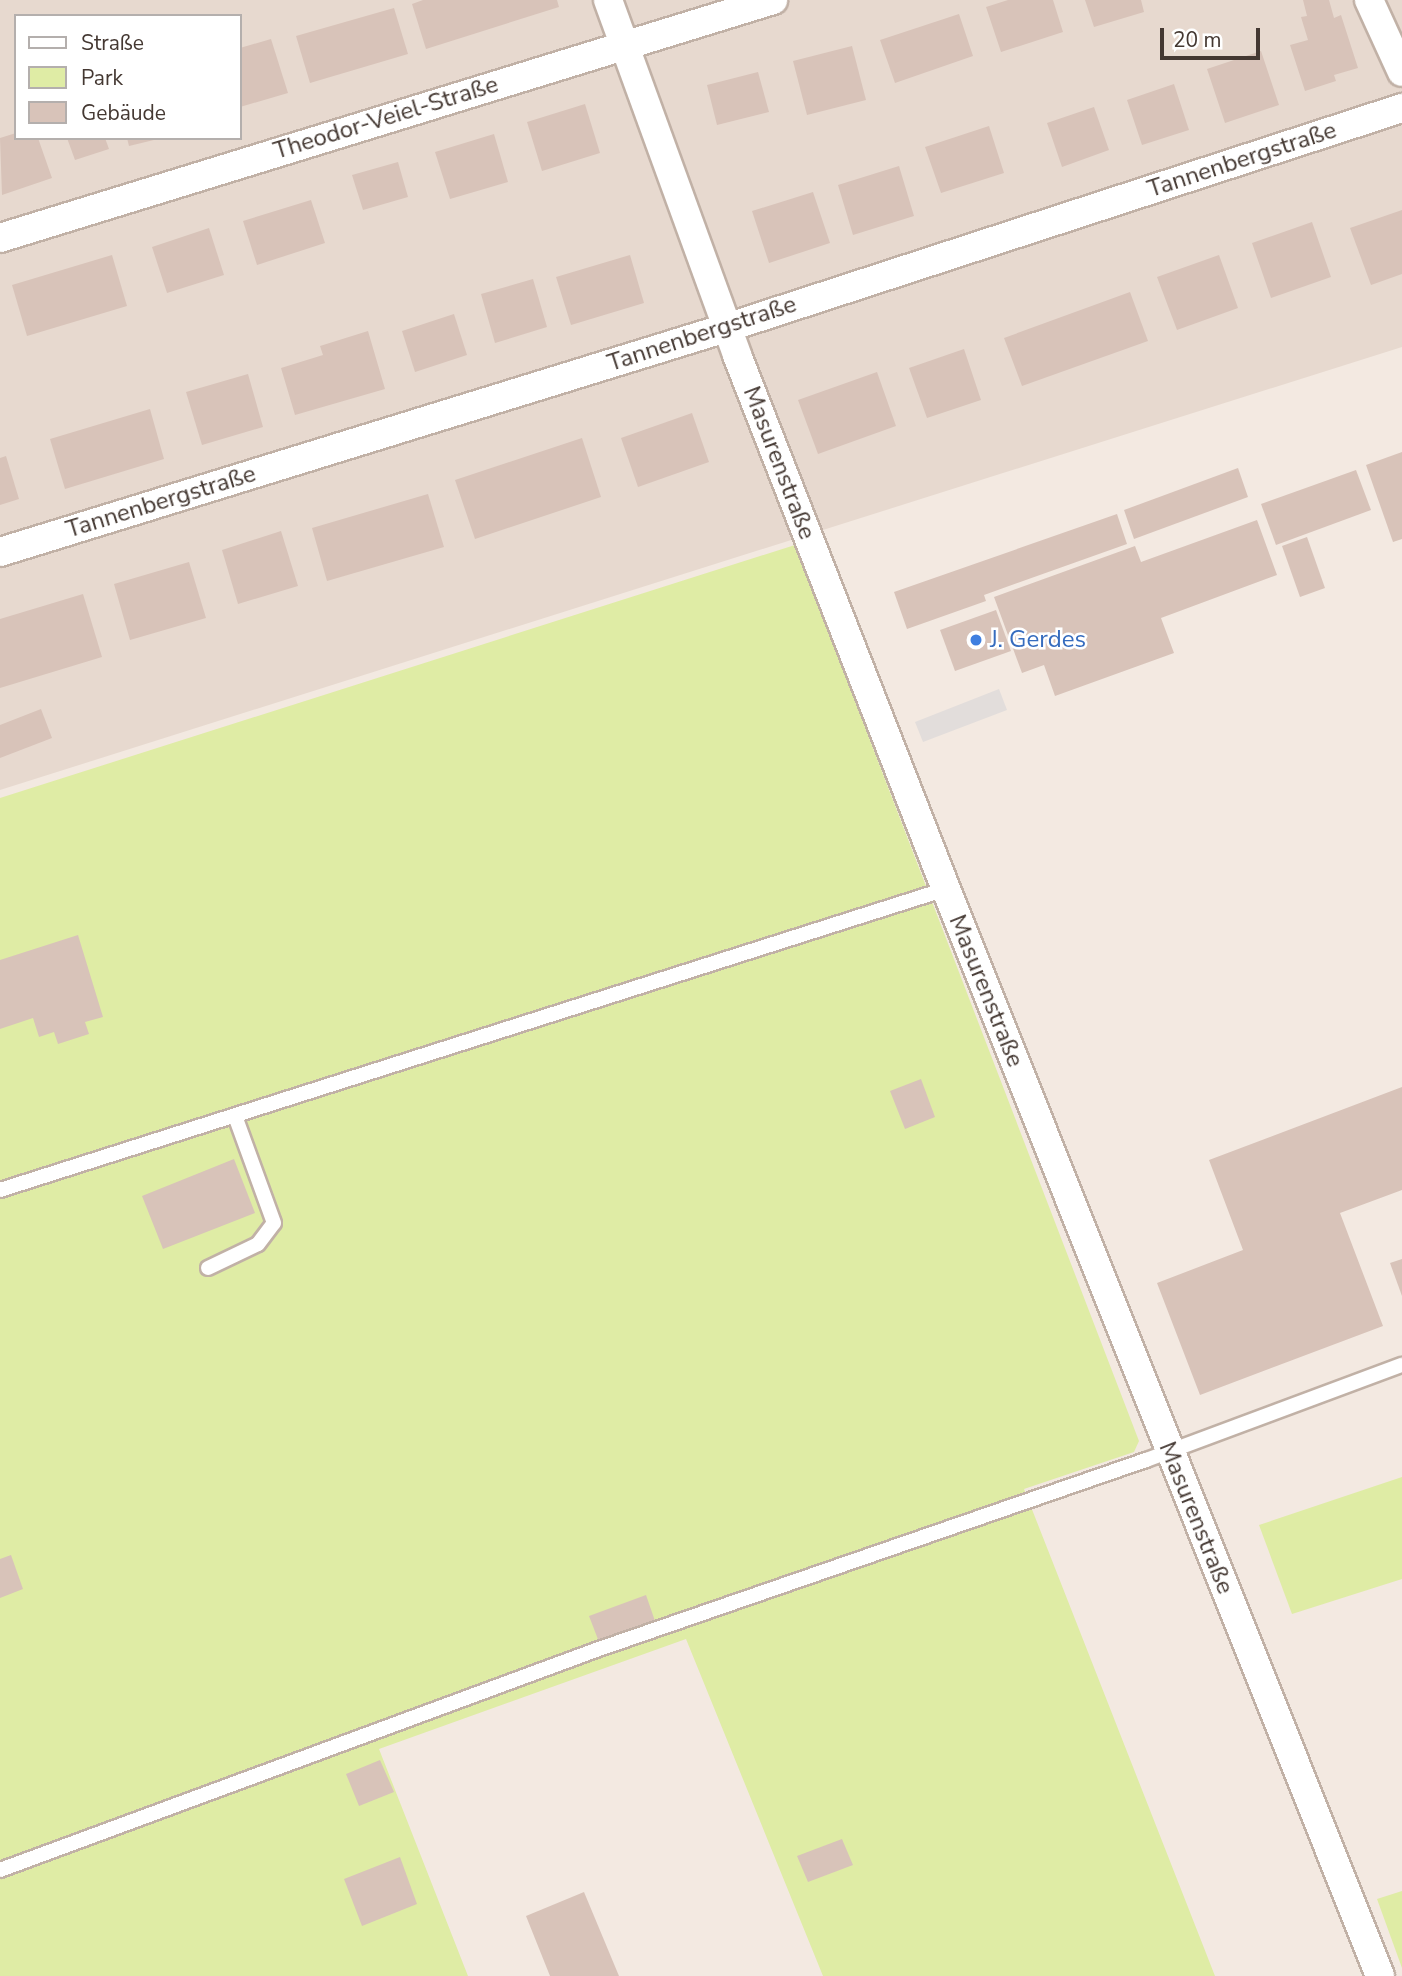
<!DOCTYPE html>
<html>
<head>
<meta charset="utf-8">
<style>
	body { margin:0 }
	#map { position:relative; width:1402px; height:1976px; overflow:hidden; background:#f3e9e1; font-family:"Nunito Sans",sans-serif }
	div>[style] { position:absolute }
	.residential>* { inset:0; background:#e7d9cf }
	.green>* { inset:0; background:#dfeca5 }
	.parking>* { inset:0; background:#e2dddb }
	.building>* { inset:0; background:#d8c3b9 }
	.roads { filter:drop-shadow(2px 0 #c1b1a6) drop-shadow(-2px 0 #c1b1a6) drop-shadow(0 2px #c1b1a6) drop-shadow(0 -2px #c1b1a6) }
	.service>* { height:14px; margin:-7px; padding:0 7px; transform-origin:7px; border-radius:7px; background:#fff }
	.minor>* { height:28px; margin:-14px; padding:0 14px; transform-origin:14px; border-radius:14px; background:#fff }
	.dots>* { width:19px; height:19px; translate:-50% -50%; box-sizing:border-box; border:4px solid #fff; border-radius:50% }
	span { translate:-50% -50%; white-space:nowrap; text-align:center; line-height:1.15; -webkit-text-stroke:5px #fff; paint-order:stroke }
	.street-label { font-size:24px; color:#443832 }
	.shop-label { font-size:24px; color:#366cbe }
	.left { translate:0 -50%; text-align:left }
	.legend { position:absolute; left:14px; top:14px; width:228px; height:126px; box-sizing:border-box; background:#fff; border:2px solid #b4afad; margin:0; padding:9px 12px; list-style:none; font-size:21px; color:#443832 }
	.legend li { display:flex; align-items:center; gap:14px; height:35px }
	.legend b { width:35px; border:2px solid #b4afad }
	.scale { position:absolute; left:1160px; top:28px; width:100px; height:32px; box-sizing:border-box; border:4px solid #443832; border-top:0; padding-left:9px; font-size:21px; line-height:24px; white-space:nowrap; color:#443832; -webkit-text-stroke:5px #fff; paint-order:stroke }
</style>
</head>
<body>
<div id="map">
	<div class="residential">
		<div style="clip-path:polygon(evenodd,0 0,1402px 0,1402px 347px,0 790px,0 0,16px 16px,240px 16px,240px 138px,16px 138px,16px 16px)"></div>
	</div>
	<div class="green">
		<div style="clip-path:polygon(795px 545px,1139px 1441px,1134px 1452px,1024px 1489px,1215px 1976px,823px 1976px,686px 1639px,379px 1749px,468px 1976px,0 1976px,0 798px)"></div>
		<div style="clip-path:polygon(1402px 1477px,1402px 1579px,1292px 1614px,1259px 1525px)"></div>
		<div style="clip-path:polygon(1402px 1891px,1402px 1968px,1377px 1899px)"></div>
	</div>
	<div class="parking">
		<div style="clip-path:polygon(999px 689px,1007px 710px,923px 742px,915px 722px)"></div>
	</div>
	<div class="building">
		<div style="clip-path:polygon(423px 0,557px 0,559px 7px,426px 49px,412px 4px)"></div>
		<div style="clip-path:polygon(1008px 0,1053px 0,1063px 32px,1001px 52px,986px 7px)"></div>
		<div style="clip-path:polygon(1085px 0,1141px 0,1144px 12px,1094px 27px)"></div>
		<div style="clip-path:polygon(1303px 0,1329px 0,1334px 18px,1341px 15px,1358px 68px,1334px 75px,1336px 81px,1305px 91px,1290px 45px,1308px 40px,1301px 17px,1307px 16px)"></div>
		<div style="clip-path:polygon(394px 8px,408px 54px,310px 83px,296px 36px)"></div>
		<div style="clip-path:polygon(959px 14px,973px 56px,895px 83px,880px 40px)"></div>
		<div style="clip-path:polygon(271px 39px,288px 93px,240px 107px,240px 48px)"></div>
		<div style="clip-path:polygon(852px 46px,866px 100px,807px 115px,793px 61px)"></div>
		<div style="clip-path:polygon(1261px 51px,1279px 105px,1225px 123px,1207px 69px)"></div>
		<div style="clip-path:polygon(758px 72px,769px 112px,717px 125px,707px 85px)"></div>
		<div style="clip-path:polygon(1174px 84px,1189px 130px,1142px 145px,1127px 100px)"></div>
		<div style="clip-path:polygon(585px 104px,600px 153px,542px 171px,527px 122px)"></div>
		<div style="clip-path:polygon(1094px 107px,1109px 150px,1062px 167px,1047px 123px)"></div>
		<div style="clip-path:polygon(989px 126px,1004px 173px,941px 193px,925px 147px)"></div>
		<div style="clip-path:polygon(16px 133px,16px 138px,38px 138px,52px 178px,2px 195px,0 138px)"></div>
		<div style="clip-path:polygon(494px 134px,508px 182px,450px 199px,435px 152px)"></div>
		<div style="clip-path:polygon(67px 138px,105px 138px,109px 149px,75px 160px)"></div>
		<div style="clip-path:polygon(127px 138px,158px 138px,158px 139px,129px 146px)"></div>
		<div style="clip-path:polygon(398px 162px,408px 197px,363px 210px,352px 175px)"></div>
		<div style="clip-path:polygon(899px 166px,914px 216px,853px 235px,838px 185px)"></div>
		<div style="clip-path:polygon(813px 192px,830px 243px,769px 263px,752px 211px)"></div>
		<div style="clip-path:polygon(311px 200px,325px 243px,257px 265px,243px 221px)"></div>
		<div style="clip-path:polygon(1402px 210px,1402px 274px,1371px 285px,1350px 228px)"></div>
		<div style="clip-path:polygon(1312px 222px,1331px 277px,1271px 298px,1252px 243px)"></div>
		<div style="clip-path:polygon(209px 228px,224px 275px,167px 293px,152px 247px)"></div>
		<div style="clip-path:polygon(112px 255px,127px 306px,27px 336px,12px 285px)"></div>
		<div style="clip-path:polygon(630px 255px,644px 303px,571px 325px,556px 277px)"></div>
		<div style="clip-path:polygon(1219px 255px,1238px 308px,1177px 330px,1157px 277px)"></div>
		<div style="clip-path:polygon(533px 279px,547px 327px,495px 343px,481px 294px)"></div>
		<div style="clip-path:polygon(1130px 292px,1148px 341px,1022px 386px,1004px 338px)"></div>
		<div style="clip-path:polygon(454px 314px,467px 355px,415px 372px,402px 331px)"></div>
		<div style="clip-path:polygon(368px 331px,385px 389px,295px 415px,281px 368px,323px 355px,320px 346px)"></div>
		<div style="clip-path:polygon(964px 349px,981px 400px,927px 418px,909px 368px)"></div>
		<div style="clip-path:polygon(877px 372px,896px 426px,818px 454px,798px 400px)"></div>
		<div style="clip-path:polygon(248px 374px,263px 427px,202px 445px,186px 392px)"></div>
		<div style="clip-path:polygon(150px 409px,164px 459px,65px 489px,50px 439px)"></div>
		<div style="clip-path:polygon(692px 413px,709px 462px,638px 487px,621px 438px)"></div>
		<div style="clip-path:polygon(582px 438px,601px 497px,475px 539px,455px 480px)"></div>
		<div style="clip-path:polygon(1402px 452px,1402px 539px,1393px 542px,1366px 465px)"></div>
		<div style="clip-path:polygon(6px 456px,19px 499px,0 505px,0 458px)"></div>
		<div style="clip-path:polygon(1238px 468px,1248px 497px,1134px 539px,1124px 510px)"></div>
		<div style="clip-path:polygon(1356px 470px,1371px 510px,1276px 545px,1261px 504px)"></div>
		<div style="clip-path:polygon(428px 494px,444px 547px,327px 581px,312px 528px)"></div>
		<div style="clip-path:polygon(1117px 514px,1127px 544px,984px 595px,986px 601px,907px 629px,894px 592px)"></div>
		<div style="clip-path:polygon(1257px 520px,1277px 575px,1161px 618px,1174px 653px,1055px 696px,1044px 665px,1022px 673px,994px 597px,1135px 546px,1141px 562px)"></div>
		<div style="clip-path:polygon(281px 531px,298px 586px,238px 604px,222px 550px)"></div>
		<div style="clip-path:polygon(1307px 537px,1325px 588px,1300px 597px,1282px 546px)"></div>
		<div style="clip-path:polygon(189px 562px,206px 618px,130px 640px,114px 584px)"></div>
		<div style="clip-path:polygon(83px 594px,102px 657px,0 688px,0 619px)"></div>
		<div style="clip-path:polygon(996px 610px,1011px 651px,955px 671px,940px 630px)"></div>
		<div style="clip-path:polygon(41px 709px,52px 738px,0 758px,0 725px)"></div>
		<div style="clip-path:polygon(78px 935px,103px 1017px,85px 1022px,89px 1034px,58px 1044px,54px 1032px,39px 1037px,33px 1018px,0 1029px,0 960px)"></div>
		<div style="clip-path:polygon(921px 1079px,935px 1117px,905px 1129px,890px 1091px)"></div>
		<div style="clip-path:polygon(1402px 1087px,1402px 1190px,1340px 1213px,1383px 1326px,1200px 1395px,1157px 1283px,1243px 1250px,1209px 1160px)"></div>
		<div style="clip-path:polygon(234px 1159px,255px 1213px,163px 1249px,142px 1196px)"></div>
		<div style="clip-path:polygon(1402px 1259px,1402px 1296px,1390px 1263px)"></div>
		<div style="clip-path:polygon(11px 1555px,23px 1589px,0 1598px,0 1559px)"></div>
		<div style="clip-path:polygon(646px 1595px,655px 1621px,599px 1642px,589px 1616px)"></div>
		<div style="clip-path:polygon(380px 1760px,394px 1792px,359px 1806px,346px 1774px)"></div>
		<div style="clip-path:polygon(842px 1839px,853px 1865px,808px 1882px,797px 1856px)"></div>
		<div style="clip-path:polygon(400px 1857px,417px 1904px,362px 1926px,344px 1879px)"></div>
		<div style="clip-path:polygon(584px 1892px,619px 1976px,550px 1976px,526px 1916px)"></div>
	</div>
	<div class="roads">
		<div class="service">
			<div style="left:0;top:1190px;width:993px;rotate:-17.65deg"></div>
			<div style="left:208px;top:1268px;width:55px;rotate:-25.6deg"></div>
			<div style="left:258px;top:1244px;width:26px;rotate:-53deg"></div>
			<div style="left:274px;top:1223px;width:114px;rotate:-110deg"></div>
			<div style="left:0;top:1870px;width:635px;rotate:-20.26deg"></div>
			<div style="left:596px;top:1650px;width:582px;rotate:-19.06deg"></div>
			<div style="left:1146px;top:1460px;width:273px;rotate:-20.4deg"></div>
		</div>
		<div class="minor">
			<div style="left:608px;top:0;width:378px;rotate:70deg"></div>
			<div style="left:737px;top:355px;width:573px;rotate:68.63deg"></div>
			<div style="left:946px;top:889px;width:1170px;rotate:68.23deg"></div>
			<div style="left:1369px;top:0;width:79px;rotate:65.4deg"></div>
			<div style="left:0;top:238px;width:809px;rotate:-17.11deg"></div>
			<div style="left:0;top:552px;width:760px;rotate:-17.15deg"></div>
			<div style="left:726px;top:328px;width:711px;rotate:-18.03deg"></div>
		</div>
	</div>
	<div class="dots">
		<div style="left:976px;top:640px;background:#3f7fe0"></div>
	</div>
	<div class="street-label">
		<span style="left:386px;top:118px;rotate:-17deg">Theodor-Veiel-Straße</span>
		<span style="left:1242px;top:160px;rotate:-18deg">Tannenbergstraße</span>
		<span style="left:702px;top:334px;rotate:-18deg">Tannenbergstraße</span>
		<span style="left:779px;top:463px;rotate:69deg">Masurenstraße</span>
		<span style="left:161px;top:502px;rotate:-17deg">Tannenbergstraße</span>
		<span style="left:986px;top:991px;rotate:68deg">Masurenstraße</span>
		<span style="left:1196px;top:1518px;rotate:68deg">Masurenstraße</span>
	</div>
	<div class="shop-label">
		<span class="left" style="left:990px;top:640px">J. Gerdes</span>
	</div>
	<ul class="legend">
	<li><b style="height:9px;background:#fff"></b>Straße</li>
	<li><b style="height:19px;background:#dfeca5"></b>Park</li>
	<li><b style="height:19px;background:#d8c3b9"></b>Gebäude</li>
	</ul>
	<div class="scale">20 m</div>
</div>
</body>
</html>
